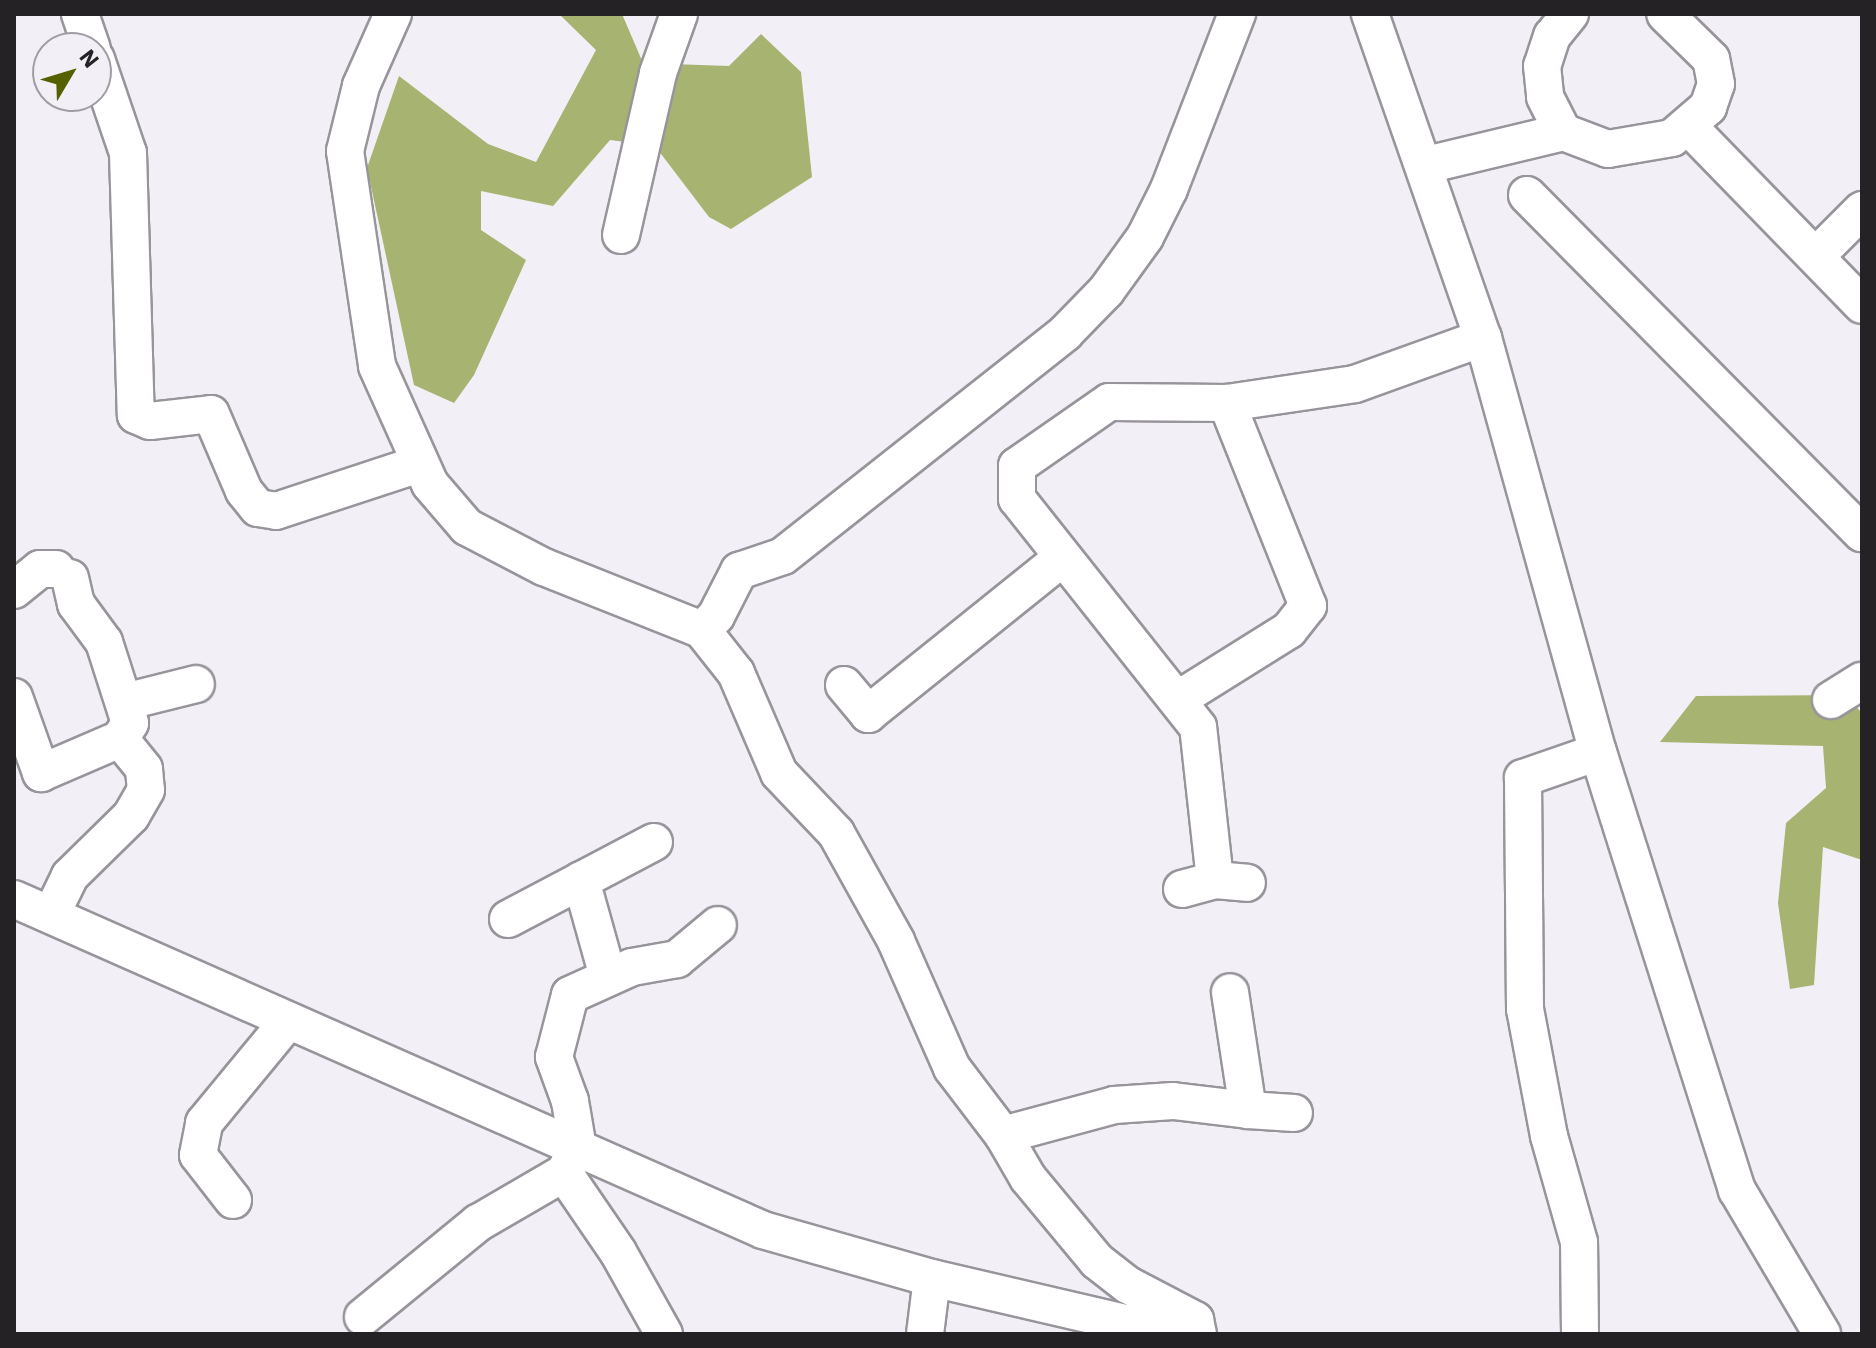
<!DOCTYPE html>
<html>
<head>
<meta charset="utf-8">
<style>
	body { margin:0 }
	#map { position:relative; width:1876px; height:1348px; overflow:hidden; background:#f3eff6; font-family:"IBM Plex Sans",sans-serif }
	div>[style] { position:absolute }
	.forest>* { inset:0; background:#a7b371 }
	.roads { filter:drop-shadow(2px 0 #98949b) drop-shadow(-2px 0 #98949b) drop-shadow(0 2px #98949b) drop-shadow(0 -2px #98949b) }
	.minor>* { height:36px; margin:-18px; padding:0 18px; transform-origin:18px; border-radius:18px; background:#fff }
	span { translate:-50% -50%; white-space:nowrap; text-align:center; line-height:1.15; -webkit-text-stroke:6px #f3eff6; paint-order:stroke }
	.frame { position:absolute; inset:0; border:16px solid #242225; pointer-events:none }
	.north { position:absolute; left:32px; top:32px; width:80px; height:80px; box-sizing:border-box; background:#f3eff6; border:2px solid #a09da2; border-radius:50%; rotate:52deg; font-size:22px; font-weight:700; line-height:32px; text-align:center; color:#242225 }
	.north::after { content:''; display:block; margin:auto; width:28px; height:36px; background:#556000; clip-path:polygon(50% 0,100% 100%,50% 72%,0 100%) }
</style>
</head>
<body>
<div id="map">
	<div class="forest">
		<div style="clip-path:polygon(559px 14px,622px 14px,643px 63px,729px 66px,761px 34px,801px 72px,812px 177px,731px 229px,709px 217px,655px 146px,610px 140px,553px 206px,481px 191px,481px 230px,526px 260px,474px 375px,454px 403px,414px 385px,367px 168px,399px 76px,488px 144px,536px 162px,596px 50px)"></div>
		<div style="clip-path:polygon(1845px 695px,1862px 713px,1862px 860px,1823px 847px,1814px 985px,1790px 989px,1778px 903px,1786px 823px,1826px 788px,1823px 746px,1660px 742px,1696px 696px)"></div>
	</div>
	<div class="roads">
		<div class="minor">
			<div style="left:80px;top:14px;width:36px;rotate:71deg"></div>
			<div style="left:393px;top:14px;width:79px;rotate:114deg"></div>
			<div style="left:361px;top:86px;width:67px;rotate:103.8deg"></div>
			<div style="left:345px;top:151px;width:217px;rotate:81.5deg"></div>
			<div style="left:377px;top:366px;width:129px;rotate:65.8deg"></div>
			<div style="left:430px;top:484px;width:57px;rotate:49.3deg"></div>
			<div style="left:467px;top:527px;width:87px;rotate:27.5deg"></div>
			<div style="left:544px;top:567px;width:170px;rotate:21.7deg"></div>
			<div style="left:702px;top:630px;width:55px;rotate:51.7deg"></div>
			<div style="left:736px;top:673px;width:109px;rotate:66.7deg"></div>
			<div style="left:779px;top:773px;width:83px;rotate:46.5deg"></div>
			<div style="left:836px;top:833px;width:124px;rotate:60.9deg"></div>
			<div style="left:896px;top:941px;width:139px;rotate:66.2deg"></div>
			<div style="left:952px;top:1068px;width:84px;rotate:52.7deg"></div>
			<div style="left:1003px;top:1135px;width:50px;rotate:59.8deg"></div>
			<div style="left:1028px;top:1178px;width:108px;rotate:50.3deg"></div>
			<div style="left:1097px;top:1261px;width:39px;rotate:38deg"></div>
			<div style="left:1128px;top:1285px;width:76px;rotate:27.6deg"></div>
			<div style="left:1195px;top:1320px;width:14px;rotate:78deg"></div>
			<div style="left:1370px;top:14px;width:343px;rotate:70.8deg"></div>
			<div style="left:1483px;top:338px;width:430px;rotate:74.5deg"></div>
			<div style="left:1598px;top:752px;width:460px;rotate:72.4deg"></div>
			<div style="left:1737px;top:1190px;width:167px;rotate:59.4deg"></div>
			<div style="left:1570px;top:14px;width:28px;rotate:129deg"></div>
			<div style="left:1552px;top:36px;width:32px;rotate:108deg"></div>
			<div style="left:1542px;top:66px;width:31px;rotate:84deg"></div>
			<div style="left:1545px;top:97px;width:39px;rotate:63deg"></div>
			<div style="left:1563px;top:132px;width:48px;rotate:20.7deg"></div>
			<div style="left:1608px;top:149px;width:65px;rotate:-9.8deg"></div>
			<div style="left:1672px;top:138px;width:48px;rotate:-40.7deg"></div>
			<div style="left:1708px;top:107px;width:24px;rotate:-71deg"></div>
			<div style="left:1716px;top:84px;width:25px;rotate:-101deg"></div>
			<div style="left:1711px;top:59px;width:64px;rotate:-135.6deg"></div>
			<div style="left:96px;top:59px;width:99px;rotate:71.2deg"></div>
			<div style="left:128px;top:153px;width:262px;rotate:88.3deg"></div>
			<div style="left:136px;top:415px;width:15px;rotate:23deg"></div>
			<div style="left:150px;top:421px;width:61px;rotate:-6.5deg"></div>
			<div style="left:211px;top:414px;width:84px;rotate:66.8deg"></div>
			<div style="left:244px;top:491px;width:22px;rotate:51deg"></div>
			<div style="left:258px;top:508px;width:18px;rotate:9deg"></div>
			<div style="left:276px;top:511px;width:151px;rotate:-18.2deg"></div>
			<div style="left:1689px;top:127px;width:248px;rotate:45.8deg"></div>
			<div style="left:1426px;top:165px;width:141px;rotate:-13.5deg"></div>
			<div style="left:1527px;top:195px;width:476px;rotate:45.3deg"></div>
			<div style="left:621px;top:235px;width:166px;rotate:-77.1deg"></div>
			<div style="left:658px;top:73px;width:63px;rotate:-70.4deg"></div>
			<div style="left:1816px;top:256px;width:65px;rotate:-45deg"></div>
			<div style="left:70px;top:578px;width:27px;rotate:77deg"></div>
			<div style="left:76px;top:604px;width:47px;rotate:53.6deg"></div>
			<div style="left:104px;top:642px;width:85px;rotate:72.2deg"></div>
			<div style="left:130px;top:723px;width:19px;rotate:122deg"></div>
			<div style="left:14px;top:590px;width:33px;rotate:-39deg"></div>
			<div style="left:40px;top:569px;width:16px"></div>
			<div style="left:702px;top:630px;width:20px;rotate:-45deg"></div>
			<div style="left:716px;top:616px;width:51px;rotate:-62.9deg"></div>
			<div style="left:739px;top:571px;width:46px;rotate:-18.8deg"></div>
			<div style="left:783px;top:556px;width:360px;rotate:-38.3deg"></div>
			<div style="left:1065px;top:333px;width:59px;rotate:-45.7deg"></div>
			<div style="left:1106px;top:291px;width:67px;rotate:-54.2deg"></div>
			<div style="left:1145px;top:237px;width:54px;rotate:-63.4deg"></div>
			<div style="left:1169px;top:189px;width:188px;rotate:-68.8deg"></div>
			<div style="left:844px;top:685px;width:38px;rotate:50deg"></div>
			<div style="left:868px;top:714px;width:250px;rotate:-38.8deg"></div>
			<div style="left:14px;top:697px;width:81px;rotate:70.4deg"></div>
			<div style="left:41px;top:773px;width:86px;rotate:-23.3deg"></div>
			<div style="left:120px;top:739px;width:38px;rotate:51deg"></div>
			<div style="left:144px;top:769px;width:21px;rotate:85deg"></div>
			<div style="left:146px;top:790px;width:30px;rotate:120deg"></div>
			<div style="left:131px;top:816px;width:86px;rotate:135.5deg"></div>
			<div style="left:70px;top:876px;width:43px;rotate:116deg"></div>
			<div style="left:1177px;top:700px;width:132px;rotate:-32deg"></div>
			<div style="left:1289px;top:630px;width:31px;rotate:-52deg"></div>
			<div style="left:1308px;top:606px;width:219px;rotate:-111.8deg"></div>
			<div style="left:1831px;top:700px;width:36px;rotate:-32deg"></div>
			<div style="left:124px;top:702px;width:74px;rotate:-14deg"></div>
			<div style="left:581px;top:880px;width:101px;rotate:74.4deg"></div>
			<div style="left:1215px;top:880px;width:154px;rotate:-96.3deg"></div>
			<div style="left:1198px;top:727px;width:291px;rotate:-128.4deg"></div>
			<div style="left:1017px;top:499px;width:33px;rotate:-90deg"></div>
			<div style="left:1017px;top:466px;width:112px;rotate:-34.8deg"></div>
			<div style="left:1109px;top:402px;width:118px;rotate:0.5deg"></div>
			<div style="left:1227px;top:403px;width:129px;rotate:-8.4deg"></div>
			<div style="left:1355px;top:384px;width:136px;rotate:-19.8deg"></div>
			<div style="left:1182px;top:889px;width:34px;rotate:-15deg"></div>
			<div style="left:1215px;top:880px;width:32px;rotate:5deg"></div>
			<div style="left:14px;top:899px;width:819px;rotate:23.84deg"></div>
			<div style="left:763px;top:1230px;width:176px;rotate:15.9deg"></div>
			<div style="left:932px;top:1278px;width:246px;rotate:13.1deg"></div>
			<div style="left:508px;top:919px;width:165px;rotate:-27.8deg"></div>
			<div style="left:1248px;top:1110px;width:46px;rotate:3.7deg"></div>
			<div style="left:1003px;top:1135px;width:115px;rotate:-15.1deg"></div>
			<div style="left:1114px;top:1105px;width:59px;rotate:-3.9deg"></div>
			<div style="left:1173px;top:1101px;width:76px;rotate:6.8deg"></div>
			<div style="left:1248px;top:1110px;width:119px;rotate:-98.7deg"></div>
			<div style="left:233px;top:1200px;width:57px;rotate:-127.9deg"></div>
			<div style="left:198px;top:1155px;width:33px;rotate:-79deg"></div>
			<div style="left:204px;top:1123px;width:132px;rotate:-50.5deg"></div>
			<div style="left:363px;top:1317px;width:149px;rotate:-39.3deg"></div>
			<div style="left:478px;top:1223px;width:99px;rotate:-30.2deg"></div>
			<div style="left:664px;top:1334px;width:94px;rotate:-119.3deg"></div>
			<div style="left:618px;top:1252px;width:96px;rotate:-124.4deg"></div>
			<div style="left:564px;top:1173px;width:29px;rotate:-61deg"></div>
			<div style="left:578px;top:1148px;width:48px;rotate:-99.7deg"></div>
			<div style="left:570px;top:1101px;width:47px;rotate:-110deg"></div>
			<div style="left:554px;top:1057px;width:64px;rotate:-75.5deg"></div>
			<div style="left:570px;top:995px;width:68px;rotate:-24.3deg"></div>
			<div style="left:632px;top:967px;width:46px;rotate:-10.1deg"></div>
			<div style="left:677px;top:959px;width:53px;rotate:-39.7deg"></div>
			<div style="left:925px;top:1334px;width:56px;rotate:-82.9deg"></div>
			<div style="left:1580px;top:1334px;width:92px;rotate:-90.6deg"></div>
			<div style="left:1579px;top:1242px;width:110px;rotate:-105.8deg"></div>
			<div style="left:1549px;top:1136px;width:129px;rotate:-100.7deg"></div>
			<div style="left:1525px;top:1009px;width:231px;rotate:-90.5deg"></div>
			<div style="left:1523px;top:778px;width:79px;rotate:-19.1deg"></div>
		</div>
	</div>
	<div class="frame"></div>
	<div class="north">N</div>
</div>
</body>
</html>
